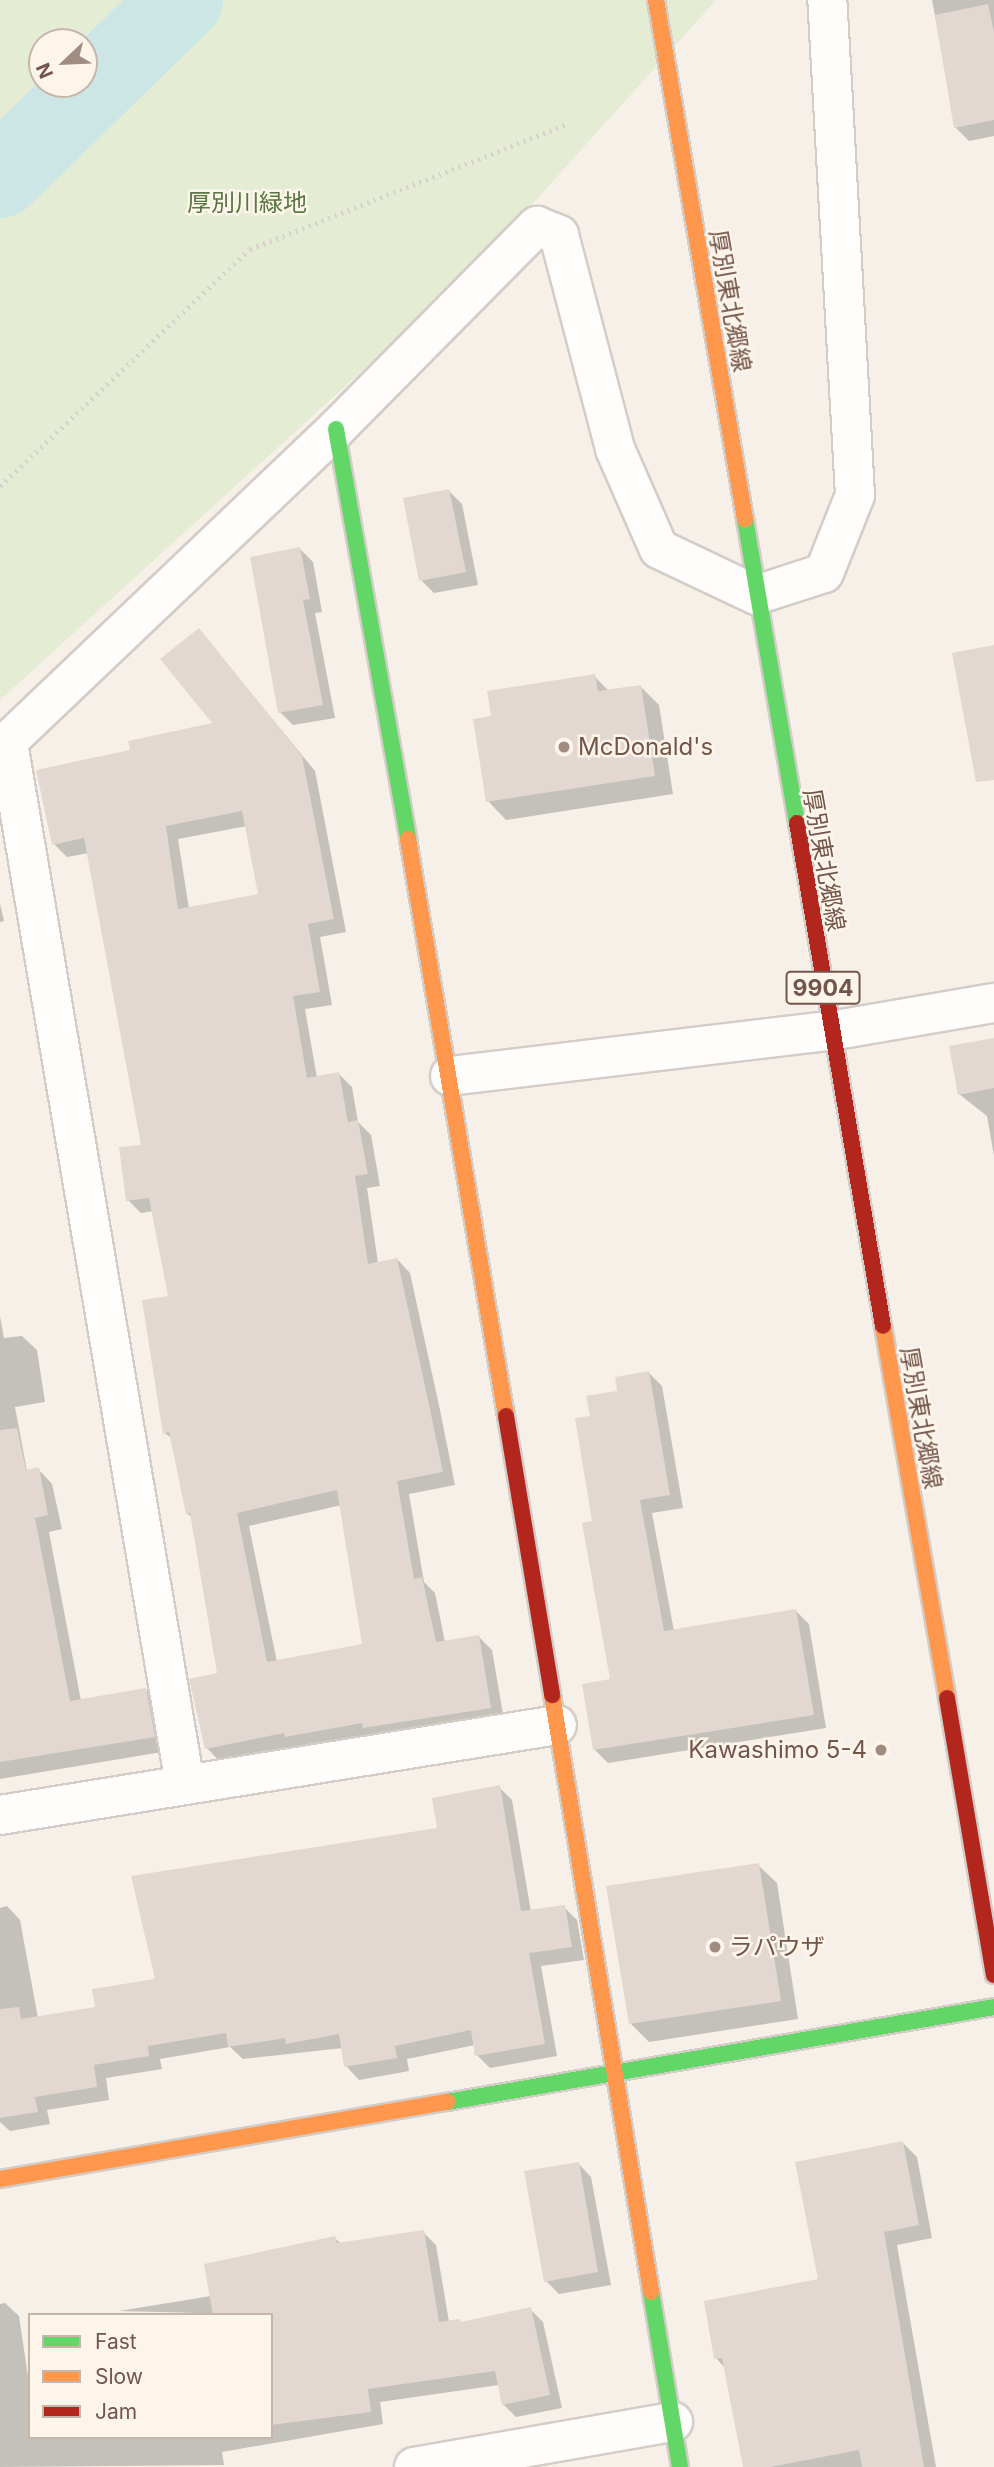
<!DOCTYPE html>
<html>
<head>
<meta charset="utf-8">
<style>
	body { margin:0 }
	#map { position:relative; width:994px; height:2467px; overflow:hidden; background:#f6f0e9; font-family:Inter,"Noto Sans JP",sans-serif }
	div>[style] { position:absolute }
	.green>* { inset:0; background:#e4ecd4 }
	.shadow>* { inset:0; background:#0003 }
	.river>* { height:82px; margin:-41px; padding:0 41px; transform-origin:41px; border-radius:41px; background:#cce6e6 }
	.building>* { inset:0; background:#e2d8d1 }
	.path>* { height:4.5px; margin-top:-2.25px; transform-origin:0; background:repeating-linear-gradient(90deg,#d9d0cd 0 2px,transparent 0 7px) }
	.roads { filter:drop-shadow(2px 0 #d4ccc7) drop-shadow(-2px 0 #d4ccc7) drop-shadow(0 2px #d4ccc7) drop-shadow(0 -2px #d4ccc7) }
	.street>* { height:38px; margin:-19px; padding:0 19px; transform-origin:19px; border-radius:19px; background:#fefdfc }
	.fast>* { height:16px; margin:-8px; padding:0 8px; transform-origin:8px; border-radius:8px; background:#63d668 }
	.slow>* { height:16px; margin:-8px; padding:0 8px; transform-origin:8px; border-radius:8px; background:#ff974d }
	.jam>* { height:16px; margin:-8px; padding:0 8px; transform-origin:8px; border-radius:8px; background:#b3261e }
	.dots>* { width:19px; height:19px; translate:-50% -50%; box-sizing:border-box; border:4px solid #fef5ea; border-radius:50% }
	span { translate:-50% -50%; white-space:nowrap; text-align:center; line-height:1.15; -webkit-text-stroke:5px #fef5ea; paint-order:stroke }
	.shield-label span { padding:2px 5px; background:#fef5ea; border:2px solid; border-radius:5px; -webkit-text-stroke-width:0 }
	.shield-label { font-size:23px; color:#73564b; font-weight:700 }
	.park-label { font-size:24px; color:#577843 }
	.street-label { font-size:24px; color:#73564b }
	.poi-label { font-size:24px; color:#73564b }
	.left { translate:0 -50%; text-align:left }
	.right { translate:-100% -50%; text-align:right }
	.legend { position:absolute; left:28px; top:2313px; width:245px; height:126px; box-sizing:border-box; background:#fef5ea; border:2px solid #c6b5aa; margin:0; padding:9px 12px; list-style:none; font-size:21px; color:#73564b }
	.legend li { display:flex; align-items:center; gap:14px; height:35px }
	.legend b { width:35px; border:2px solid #c6b5aa }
	.north { position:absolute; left:28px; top:28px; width:70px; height:70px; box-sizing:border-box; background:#fef5ea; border:2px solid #c6b5aa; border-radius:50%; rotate:247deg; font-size:19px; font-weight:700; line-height:28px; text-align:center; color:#73564b }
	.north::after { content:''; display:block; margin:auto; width:24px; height:32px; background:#a18c82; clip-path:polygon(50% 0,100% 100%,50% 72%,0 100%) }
</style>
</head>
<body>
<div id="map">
	<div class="green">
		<div style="clip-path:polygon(evenodd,0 0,716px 0,472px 271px,0 700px,0 0,42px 42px,84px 42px,84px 84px,42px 84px,42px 42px)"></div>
	</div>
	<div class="shadow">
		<div style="clip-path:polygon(932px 0,994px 0,994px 136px,969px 141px,956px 128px)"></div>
		<div style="clip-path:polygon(449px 491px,462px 504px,478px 585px,434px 593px,421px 580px)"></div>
		<div style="clip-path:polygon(300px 549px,313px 562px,322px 612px,315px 613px,335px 718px,293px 725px,280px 712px)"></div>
		<div style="clip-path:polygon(evenodd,199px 630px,315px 771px,346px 932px,320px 937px,332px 1005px,305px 1009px,317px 1078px,339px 1074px,352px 1087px,358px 1122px,371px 1135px,380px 1186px,367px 1188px,378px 1263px,397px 1259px,410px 1273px,440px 1410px,455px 1485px,409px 1494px,424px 1582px,435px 1593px,445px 1642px,479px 1637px,492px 1650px,504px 1720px,300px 1750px,296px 1746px,220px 1762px,207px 1748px,219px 1675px,192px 1518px,187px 1513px,173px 1440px,165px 1433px,170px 1298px,154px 1211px,141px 1213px,128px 1200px,143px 1146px,89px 853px,67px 857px,54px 844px,132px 751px,215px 725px,199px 630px,247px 826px,260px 895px,189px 909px,178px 839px,247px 826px,199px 630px,342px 1505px,364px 1645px,277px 1662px,249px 1526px,342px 1505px)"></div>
		<div style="clip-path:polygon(594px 676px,609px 691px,641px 687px,659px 705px,673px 794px,506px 820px,488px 801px,493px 718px)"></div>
		<div style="clip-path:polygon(0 904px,4px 921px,0 922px)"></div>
		<div style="clip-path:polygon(994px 1040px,994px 1156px,987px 1116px,959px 1094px)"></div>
		<div style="clip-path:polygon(0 1316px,4px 1338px,22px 1336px,37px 1350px,45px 1402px,15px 1407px,27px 1471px,38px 1469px,52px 1484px,62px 1529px,49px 1532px,81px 1701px,146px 1690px,160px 1704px,168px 1751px,0 1779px)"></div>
		<div style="clip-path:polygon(649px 1373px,662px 1386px,683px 1508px,652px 1513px,674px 1631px,796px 1611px,809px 1624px,826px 1728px,608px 1763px,594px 1749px,612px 1681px,594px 1523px,592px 1417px)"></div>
		<div style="clip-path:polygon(499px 1787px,512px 1800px,531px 1912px,564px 1907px,577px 1920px,584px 1960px,541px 1966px,557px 2056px,490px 2068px,477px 2055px,475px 2045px,407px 2059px,409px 2071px,359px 2080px,346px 2066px,343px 2048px,243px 2059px,230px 2047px,160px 2059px,162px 2069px,106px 2078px,109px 2100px,47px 2110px,50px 2124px,10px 2131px,0 2122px,0 1908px,7px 1906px,20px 1920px,38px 2018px,97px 2009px,439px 1829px)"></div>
		<div style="clip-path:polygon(758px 1865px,777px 1883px,798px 2019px,649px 2042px,631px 2024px)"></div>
		<div style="clip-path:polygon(903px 2143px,917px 2157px,932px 2238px,897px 2245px,936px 2467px,745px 2467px,725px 2368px,716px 2358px,820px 2281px)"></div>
		<div style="clip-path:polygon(578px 2163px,591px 2177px,611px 2285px,559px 2294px,546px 2281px)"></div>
		<div style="clip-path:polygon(423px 2232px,436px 2245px,449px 2322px,463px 2324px,530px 2309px,543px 2322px,562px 2408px,516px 2417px,503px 2404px,499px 2385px,380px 2402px,383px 2424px,222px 2452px,224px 2465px,0 2467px,0 2304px,5px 2303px,19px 2316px,30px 2390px,30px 2437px,271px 2437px,271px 2315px,119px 2311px,211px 2296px,335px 2238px,341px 2244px)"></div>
	</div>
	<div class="river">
		<div style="left:0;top:177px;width:254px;rotate:-44.2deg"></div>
	</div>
	<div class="building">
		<div style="clip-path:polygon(988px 4px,994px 32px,994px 120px,954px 128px,935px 15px)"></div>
		<div style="clip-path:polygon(449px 489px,466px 572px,419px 581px,403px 498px)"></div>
		<div style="clip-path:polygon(300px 547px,310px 599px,303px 600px,323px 705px,278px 713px,250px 557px)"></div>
		<div style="clip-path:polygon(evenodd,199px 628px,302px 756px,334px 919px,308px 924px,320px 992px,293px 996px,307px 1078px,339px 1072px,348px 1122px,358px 1120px,368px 1174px,355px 1176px,368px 1264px,397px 1258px,427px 1395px,443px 1472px,397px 1481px,414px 1579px,422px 1577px,436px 1642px,479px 1635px,491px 1708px,363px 1728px,362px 1723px,285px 1737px,284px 1733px,205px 1749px,189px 1679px,217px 1673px,190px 1513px,186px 1514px,169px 1432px,163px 1434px,142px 1300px,168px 1296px,149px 1198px,126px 1201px,119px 1147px,141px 1145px,84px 838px,52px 845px,36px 770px,130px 750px,128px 741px,212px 723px,160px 659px,199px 628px,242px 811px,258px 894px,178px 909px,166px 826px,242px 811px,199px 628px,337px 1490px,362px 1644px,267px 1662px,237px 1513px,337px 1490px)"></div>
		<div style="clip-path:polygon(994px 645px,994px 780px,976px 782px,952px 653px)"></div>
		<div style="clip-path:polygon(595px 674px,598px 691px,641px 685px,655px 776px,486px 802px,473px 719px,491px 716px,487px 691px)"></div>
		<div style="clip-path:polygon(994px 1038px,994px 1088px,958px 1095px,949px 1046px)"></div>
		<div style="clip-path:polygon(649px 1371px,670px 1495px,640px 1500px,664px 1631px,796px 1609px,814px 1715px,593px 1750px,582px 1684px,610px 1679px,582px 1523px,592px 1521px,575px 1418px,590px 1416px,586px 1396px,617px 1391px,615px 1377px)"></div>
		<div style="clip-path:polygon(17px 1428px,26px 1470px,39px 1467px,48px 1515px,35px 1518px,70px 1701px,146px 1688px,155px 1737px,0 1762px,0 1430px)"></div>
		<div style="clip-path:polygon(500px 1785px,521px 1911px,565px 1905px,572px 1947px,529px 1953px,545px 2044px,475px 2056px,471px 2030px,395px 2046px,397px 2058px,344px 2067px,339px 2034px,286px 2044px,285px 2038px,228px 2047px,226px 2033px,148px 2046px,149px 2056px,94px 2065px,97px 2087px,35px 2097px,38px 2112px,0 2118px,0 2009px,19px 2007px,21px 2019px,95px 2007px,92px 1989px,155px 1979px,131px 1876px,437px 1828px,432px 1798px)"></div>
		<div style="clip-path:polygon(759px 1863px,781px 2001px,629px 2024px,606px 1886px)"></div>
		<div style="clip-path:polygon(903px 2141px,919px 2225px,884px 2232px,924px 2467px,862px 2467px,859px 2450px,770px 2467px,743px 2467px,722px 2358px,714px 2359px,704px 2301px,818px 2279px,795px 2162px)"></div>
		<div style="clip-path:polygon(579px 2162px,598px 2272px,544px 2282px,524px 2171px)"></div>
		<div style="clip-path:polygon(424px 2230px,439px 2322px,460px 2319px,461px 2322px,531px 2307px,550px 2395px,502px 2405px,495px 2371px,368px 2389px,371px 2412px,271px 2425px,271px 2315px,213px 2315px,204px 2264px,335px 2236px,337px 2243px)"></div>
	</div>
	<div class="path">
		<div style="left:0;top:486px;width:344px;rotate:-43.5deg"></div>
		<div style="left:250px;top:249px;width:339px;rotate:-21.5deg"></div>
	</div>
	<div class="roads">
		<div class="street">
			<div style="left:8px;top:743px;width:1056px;rotate:80.35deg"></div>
			<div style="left:0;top:749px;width:464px;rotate:-43.6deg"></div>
			<div style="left:336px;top:429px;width:286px;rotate:-45.3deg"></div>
			<div style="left:537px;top:226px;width:24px;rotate:22deg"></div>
			<div style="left:559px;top:235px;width:221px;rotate:75.3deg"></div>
			<div style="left:615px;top:449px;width:109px;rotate:66.3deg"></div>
			<div style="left:659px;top:549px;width:107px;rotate:25.4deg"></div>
			<div style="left:756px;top:595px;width:71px;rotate:-17.9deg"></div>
			<div style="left:824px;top:573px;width:84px;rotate:-68.3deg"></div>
			<div style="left:855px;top:495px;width:496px;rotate:-93.2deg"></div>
			<div style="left:450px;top:1076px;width:383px;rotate:-6.8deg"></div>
			<div style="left:830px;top:1031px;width:166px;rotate:-9.7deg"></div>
			<div style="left:0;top:1815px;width:564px;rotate:-9.18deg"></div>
			<div style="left:414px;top:2467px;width:263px;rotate:-9.9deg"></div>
		</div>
		<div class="fast">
			<div style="left:336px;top:429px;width:416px;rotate:80deg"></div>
			<div style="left:745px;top:519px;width:308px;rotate:80.3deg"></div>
			<div style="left:447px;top:2102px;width:555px;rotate:-9.85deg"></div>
			<div style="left:651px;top:2292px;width:177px;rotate:80.6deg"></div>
		</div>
		<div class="slow">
			<div style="left:656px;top:0;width:527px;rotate:80.27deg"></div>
			<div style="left:408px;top:839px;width:585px;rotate:80.36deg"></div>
			<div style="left:883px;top:1326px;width:377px;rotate:80.2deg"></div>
			<div style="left:552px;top:1695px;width:605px;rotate:80.58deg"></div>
			<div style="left:0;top:2179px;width:454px;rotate:-9.8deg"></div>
		</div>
		<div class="jam">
			<div style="left:797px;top:823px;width:510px;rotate:80.3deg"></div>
			<div style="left:506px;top:1416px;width:283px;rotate:80.6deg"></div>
			<div style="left:947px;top:1698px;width:281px;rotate:80.4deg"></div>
		</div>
	</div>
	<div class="dots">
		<div style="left:564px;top:747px;background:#a18c82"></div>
		<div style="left:881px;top:1750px;background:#a18c82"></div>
		<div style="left:715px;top:1947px;background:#a18c82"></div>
	</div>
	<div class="shield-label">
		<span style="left:823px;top:988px">9904</span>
	</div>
	<div class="park-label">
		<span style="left:247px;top:203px">厚別川緑地</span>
	</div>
	<div class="street-label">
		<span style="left:730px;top:301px;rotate:80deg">厚別東北郷線</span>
		<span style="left:824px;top:860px;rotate:80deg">厚別東北郷線</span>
		<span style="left:921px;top:1418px;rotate:80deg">厚別東北郷線</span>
	</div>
	<div class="poi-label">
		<span class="left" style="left:578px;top:747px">McDonald's</span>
		<span class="right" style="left:867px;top:1750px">Kawashimo 5-4</span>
		<span class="left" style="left:729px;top:1947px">ラパウザ</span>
	</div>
	<ul class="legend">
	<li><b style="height:9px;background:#63d668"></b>Fast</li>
	<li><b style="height:9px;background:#ff974d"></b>Slow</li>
	<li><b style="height:9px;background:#b3261e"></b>Jam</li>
	</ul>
	<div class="north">N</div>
</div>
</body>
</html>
